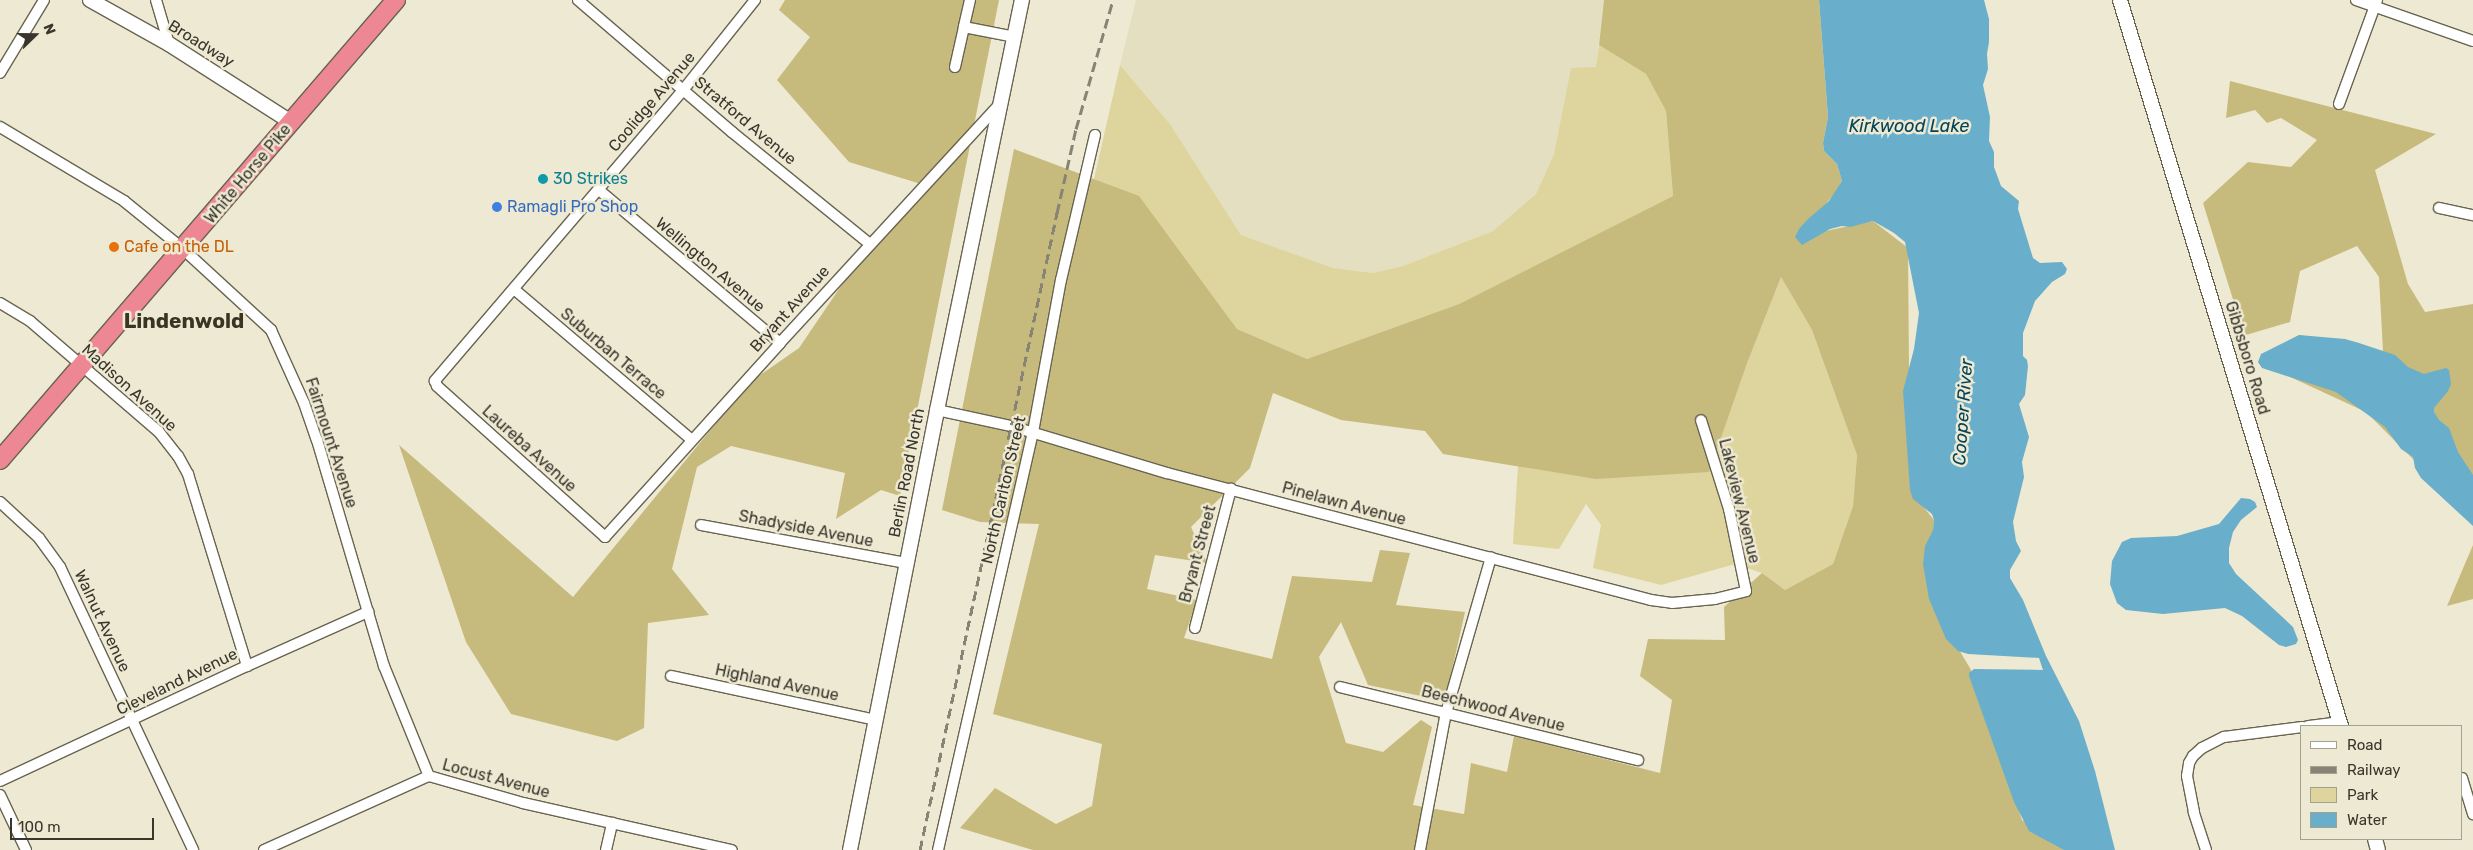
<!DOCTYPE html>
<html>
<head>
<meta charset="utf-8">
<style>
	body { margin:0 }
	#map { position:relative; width:2473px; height:850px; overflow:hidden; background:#eee9d2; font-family:Rubik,sans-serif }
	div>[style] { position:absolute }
	.built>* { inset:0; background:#e4dfc0 }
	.green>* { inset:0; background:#ded49d }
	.forest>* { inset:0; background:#c6ba7d }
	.water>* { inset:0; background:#69afcb }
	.roads { filter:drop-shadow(1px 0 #686450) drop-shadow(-1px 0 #686450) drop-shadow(0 1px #686450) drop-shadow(0 -1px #686450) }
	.minor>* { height:10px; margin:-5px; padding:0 5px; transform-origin:5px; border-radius:5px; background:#fff }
	.tertiary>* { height:14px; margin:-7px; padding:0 7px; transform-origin:7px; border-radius:7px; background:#fff }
	.trunk>* { height:18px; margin:-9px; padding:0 9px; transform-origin:9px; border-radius:9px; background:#ee8794 }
	.rail>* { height:3px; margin-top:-1.5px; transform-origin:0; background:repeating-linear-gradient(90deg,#888475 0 10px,transparent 0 15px) }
	.dots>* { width:14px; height:14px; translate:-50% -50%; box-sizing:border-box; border:2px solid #eee9d2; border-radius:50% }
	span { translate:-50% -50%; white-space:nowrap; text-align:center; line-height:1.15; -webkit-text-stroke:5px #eee9d2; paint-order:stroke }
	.street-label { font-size:16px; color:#38362d }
	.culture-label { font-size:16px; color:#0d838f }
	.left { translate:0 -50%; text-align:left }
	.shop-label { font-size:16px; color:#366cbe }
	.food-label { font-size:16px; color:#c56008 }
	.water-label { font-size:18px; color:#044458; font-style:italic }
	.district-label { font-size:21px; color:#393522; font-weight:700 }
	.legend { position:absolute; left:2300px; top:725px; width:162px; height:115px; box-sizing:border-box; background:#eee9d2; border:1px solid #a5a190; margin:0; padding:6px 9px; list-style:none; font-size:15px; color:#38362d }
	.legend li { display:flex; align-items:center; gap:10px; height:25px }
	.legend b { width:25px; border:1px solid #a5a190 }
	.north { position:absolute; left:10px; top:10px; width:50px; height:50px; -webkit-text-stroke:4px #eee9d2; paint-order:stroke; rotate:68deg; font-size:14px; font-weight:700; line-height:20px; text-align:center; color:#38362d }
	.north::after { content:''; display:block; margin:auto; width:18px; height:22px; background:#38362d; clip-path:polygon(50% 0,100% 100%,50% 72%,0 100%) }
	.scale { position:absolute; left:10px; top:818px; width:144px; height:22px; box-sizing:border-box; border:2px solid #38362d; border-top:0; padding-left:6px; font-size:15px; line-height:18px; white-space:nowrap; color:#38362d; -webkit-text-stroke:4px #eee9d2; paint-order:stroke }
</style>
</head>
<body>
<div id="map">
	<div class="built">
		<div style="clip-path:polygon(1136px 0,1604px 0,1596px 67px,1571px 69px,1554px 154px,1536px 194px,1493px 231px,1403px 266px,1373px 273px,1333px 268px,1241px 235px,1170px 124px,1120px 65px)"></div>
	</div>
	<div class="green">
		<div style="clip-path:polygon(1599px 45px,1646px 74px,1666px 111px,1673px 196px,1459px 304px,1307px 359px,1237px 329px,1139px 197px,1094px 179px,1120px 65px,1170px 124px,1241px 235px,1333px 268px,1373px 273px,1403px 266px,1493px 231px,1536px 194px,1554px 154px,1571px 68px,1596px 67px)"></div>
		<div style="clip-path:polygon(1781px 277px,1812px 330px,1857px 455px,1853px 506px,1833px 564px,1785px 590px,1762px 573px,1735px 564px,1661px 585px,1593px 568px,1601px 525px,1586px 504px,1559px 549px,1513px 544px,1518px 466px,1595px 479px,1746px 366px)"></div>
	</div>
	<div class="forest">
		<div style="clip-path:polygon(785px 0,999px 0,900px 496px,881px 490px,836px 519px,845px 473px,731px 446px,697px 467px,672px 569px,709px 615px,648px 623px,644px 728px,617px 741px,511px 714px,466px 642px,399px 445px,573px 597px,750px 382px,799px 348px,860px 258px,921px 184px,849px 162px,777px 80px,810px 37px,779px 10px)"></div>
		<div style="clip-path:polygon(evenodd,1604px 0,1819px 0,1828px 117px,1823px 143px,1824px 151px,1837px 164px,1842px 181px,1837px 191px,1797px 237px,1873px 221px,1908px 248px,1910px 490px,1934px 520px,1929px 599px,1971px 670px,2022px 820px,2064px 850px,1033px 850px,960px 828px,995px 788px,1056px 824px,1092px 806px,1102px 744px,993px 714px,1039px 524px,980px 522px,942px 510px,1014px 149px,1139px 196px,1237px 329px,1307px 359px,1459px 304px,1673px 196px,1666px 111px,1646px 74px,1599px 45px,1604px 0,1781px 277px,1812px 330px,1857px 455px,1853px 506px,1833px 564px,1785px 590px,1762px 573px,1724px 607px,1725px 640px,1648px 639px,1640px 676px,1672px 700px,1660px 773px,1514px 736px,1507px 772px,1471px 763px,1464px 814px,1413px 805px,1432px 727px,1421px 720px,1383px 752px,1346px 743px,1319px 657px,1341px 622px,1368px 685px,1445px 701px,1465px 612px,1396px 605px,1410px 553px,1380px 550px,1372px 582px,1292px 576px,1272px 659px,1184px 638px,1197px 600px,1147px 589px,1155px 555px,1207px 563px,1191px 527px,1250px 468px,1273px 393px,1341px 420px,1425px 431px,1443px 454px,1595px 479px,1709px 472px,1746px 366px,1781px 277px)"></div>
		<div style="clip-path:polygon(2230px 81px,2436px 134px,2375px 170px,2408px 284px,2425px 312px,2473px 304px,2473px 519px,2366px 412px,2258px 362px,2299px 335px,2383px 351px,2379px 277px,2357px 246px,2300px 271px,2290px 322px,2246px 335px,2236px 309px,2203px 203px,2248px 162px,2291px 167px,2317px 140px,2281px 118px,2267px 123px,2255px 110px,2226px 118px)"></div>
		<div style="clip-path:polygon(2473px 545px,2473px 599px,2447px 606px)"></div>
	</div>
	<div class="water">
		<div style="clip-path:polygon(1819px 0,1984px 0,1989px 19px,1989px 42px,1987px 54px,1988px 69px,1983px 85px,1990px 117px,1989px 141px,1994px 152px,1994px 167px,2001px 186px,2019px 201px,2018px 209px,2033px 258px,2040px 263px,2062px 262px,2067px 269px,2065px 274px,2052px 282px,2035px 301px,2023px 333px,2023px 356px,2027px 360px,2028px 366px,2025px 395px,2019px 404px,2029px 437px,2022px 462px,2024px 477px,2013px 522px,2016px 541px,2021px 551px,2010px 570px,2010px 578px,2023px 600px,2046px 656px,2079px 721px,2095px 771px,2115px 850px,2064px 850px,2029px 831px,2014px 802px,1969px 676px,1969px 673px,1974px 669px,2043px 670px,2039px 658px,1968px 654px,1958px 651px,1946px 639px,1929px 599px,1923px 564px,1925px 546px,1933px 530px,1934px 520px,1932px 514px,1913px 499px,1910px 490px,1903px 391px,1914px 349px,1919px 313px,1905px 242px,1894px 233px,1873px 221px,1850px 227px,1842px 226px,1830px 229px,1802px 245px,1795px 237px,1799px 229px,1808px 219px,1829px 201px,1842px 181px,1837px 164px,1824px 151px,1823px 143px,1828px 117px)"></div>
		<div style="clip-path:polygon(2299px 335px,2345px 339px,2359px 343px,2395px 355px,2408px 367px,2424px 374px,2446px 368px,2449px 370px,2451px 384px,2448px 391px,2434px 408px,2434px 412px,2439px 420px,2449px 428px,2458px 452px,2473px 475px,2473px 526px,2421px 478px,2415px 468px,2413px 457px,2401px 449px,2385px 427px,2336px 392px,2262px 368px,2258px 362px,2261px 354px)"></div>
		<div style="clip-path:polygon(2241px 498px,2250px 499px,2255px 502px,2257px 507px,2241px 520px,2233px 532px,2229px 548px,2229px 563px,2236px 574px,2293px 627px,2298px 640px,2296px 644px,2286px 647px,2279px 645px,2242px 616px,2225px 608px,2163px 614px,2126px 610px,2117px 603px,2110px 584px,2112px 561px,2122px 542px,2131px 538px,2177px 536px,2219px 524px)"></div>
	</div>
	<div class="roads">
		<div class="minor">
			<div style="left:156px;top:0;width:46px;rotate:73.5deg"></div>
			<div style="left:578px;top:0;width:203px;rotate:40.6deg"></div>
			<div style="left:732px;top:132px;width:178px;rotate:39.1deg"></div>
			<div style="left:755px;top:0;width:114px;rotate:128.6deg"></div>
			<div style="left:684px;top:89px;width:384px;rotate:130.5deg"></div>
			<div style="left:435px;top:381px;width:5px;rotate:68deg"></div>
			<div style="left:437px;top:386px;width:226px;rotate:41.9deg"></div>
			<div style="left:605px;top:537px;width:261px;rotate:-47.9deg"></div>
			<div style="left:780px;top:343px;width:325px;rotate:-47.4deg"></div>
			<div style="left:970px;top:0;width:28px;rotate:103deg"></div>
			<div style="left:964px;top:27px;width:52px;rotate:11.1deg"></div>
			<div style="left:2356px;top:0;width:124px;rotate:19.3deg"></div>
			<div style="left:955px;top:67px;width:41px;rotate:-77.3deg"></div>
			<div style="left:0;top:73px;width:85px;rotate:-58.9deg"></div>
			<div style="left:2339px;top:104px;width:111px;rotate:-69.9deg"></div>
			<div style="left:0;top:127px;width:144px;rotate:30.8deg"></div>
			<div style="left:124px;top:201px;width:76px;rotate:39.1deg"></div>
			<div style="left:183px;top:249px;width:120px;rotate:42.6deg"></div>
			<div style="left:271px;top:330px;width:80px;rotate:65.7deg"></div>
			<div style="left:304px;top:403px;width:39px;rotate:71deg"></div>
			<div style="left:317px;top:440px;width:236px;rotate:73.5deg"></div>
			<div style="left:384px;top:666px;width:119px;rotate:67.8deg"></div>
			<div style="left:599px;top:190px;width:237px;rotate:40.2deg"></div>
			<div style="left:2439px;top:208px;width:35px;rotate:12deg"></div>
			<div style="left:515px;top:290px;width:232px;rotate:40.3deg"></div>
			<div style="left:0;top:303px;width:35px;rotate:31deg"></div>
			<div style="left:30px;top:321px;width:170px;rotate:40.7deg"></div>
			<div style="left:159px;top:432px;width:31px;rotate:52deg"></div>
			<div style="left:178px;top:456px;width:21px;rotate:61deg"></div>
			<div style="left:188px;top:474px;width:201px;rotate:72.9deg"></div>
			<div style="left:937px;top:410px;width:76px;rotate:12.2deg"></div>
			<div style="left:1011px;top:426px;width:163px;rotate:16.8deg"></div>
			<div style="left:1167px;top:473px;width:500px;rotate:14.7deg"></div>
			<div style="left:1651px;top:600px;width:21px;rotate:8deg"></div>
			<div style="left:1672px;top:603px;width:43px;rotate:-5.3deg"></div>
			<div style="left:1715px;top:599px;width:32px;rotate:-14deg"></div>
			<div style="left:1746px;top:591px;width:84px;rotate:-101.7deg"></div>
			<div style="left:1729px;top:509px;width:93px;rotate:-107.5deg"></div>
			<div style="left:0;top:502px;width:53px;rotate:42.7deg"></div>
			<div style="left:39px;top:538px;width:36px;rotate:54deg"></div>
			<div style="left:60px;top:567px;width:313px;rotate:64.8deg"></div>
			<div style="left:701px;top:525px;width:209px;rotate:10.5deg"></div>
			<div style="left:1195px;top:628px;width:144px;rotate:-75.5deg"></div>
			<div style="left:671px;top:676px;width:210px;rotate:12.1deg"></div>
			<div style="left:1340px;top:687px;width:307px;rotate:13.8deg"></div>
			<div style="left:2308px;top:726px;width:32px;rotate:-7deg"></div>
			<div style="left:2462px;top:778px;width:38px;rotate:73deg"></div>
			<div style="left:0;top:781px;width:272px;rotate:-25deg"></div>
			<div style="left:247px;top:666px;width:133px;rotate:-24.1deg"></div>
			<div style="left:0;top:795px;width:61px;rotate:64.7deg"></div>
			<div style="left:264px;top:850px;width:181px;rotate:-24.2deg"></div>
			<div style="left:429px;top:776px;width:98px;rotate:16deg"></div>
			<div style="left:523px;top:803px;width:214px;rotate:12.7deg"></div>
			<div style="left:606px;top:850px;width:28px;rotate:-77deg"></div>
			<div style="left:938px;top:850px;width:429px;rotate:-77.2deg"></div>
			<div style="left:1033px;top:432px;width:155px;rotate:-79.6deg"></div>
			<div style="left:1061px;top:280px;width:149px;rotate:-76.8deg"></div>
			<div style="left:1420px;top:850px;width:139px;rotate:-79.3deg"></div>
			<div style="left:1446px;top:713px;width:162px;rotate:-73.9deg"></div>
			<div style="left:2206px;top:850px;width:40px;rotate:-108deg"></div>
			<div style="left:2194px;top:812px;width:37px;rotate:-101deg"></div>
			<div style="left:2187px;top:776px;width:13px;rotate:-81deg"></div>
			<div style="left:2189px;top:763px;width:8px;rotate:-60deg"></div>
			<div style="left:2193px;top:756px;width:12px;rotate:-42deg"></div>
			<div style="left:2202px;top:748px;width:25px;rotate:-27deg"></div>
			<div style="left:2224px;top:737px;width:79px;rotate:-7.3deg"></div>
		</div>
		<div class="tertiary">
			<div style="left:90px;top:0;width:90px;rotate:29.1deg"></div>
			<div style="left:169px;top:44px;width:145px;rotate:32.6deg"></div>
			<div style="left:2120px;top:0;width:759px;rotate:73.07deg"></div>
			<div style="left:2375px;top:839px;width:11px;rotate:75deg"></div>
			<div style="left:850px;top:850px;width:449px;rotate:-78.8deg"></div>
			<div style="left:937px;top:410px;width:419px;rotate:-78.3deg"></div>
		</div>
		<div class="trunk">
			<div style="left:0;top:460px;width:607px;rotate:-49.28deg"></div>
		</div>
	</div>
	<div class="rail">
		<div style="left:920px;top:850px;width:652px;rotate:-77.86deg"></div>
		<div style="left:1057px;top:213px;width:86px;rotate:-77.3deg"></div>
		<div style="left:1076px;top:129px;width:134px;rotate:-74deg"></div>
	</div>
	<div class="dots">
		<div style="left:543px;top:179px;background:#0f9aa8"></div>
		<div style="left:497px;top:207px;background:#3f7fe0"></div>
		<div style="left:114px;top:247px;background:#e8710a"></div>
	</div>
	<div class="street-label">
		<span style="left:201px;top:44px;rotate:32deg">Broadway</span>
		<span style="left:652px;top:102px;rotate:-50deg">Coolidge Avenue</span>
		<span style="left:745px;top:121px;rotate:40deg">Stratford Avenue</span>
		<span style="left:248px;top:174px;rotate:-50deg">White Horse Pike</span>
		<span style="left:710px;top:265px;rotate:40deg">Wellington Avenue</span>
		<span style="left:790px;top:309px;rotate:-48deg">Bryant Avenue</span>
		<span style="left:613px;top:354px;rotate:40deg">Suburban Terrace</span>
		<span style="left:2247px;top:358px;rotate:73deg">Gibbsboro Road</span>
		<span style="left:129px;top:388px;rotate:42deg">Madison Avenue</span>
		<span style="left:331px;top:443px;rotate:72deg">Fairmount Avenue</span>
		<span style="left:529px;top:449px;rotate:42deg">Laureba Avenue</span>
		<span style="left:907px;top:473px;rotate:-79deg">Berlin Road North</span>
		<span style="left:1004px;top:490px;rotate:-77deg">North Carlton Street</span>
		<span style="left:1739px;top:501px;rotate:76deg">Lakeview Avenue</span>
		<span style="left:1344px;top:504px;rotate:15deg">Pinelawn Avenue</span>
		<span style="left:806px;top:529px;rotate:11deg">Shadyside Avenue</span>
		<span style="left:1198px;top:554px;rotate:-75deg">Bryant Street</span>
		<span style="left:102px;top:621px;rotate:65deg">Walnut Avenue</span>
		<span style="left:177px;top:682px;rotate:-26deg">Cleveland Avenue</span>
		<span style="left:777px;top:683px;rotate:12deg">Highland Avenue</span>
		<span style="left:1493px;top:709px;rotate:14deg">Beechwood Avenue</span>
		<span style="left:496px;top:779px;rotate:15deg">Locust Avenue</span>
	</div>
	<div class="culture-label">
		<span class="left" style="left:553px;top:179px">30 Strikes</span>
	</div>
	<div class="shop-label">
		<span class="left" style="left:507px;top:207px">Ramagli Pro Shop</span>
	</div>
	<div class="food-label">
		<span class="left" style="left:124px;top:247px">Cafe on the DL</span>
	</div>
	<div class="water-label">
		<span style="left:1909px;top:126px">Kirkwood Lake</span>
		<span style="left:1963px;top:412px;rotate:-86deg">Cooper River</span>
	</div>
	<div class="district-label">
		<span style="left:184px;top:321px">Lindenwold</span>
	</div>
	<ul class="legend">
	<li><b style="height:6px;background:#fff"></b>Road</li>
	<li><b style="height:6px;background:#888475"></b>Railway</li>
	<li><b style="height:14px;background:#ded49d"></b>Park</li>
	<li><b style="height:14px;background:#69afcb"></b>Water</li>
	</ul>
	<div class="north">N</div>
	<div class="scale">100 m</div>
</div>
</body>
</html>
